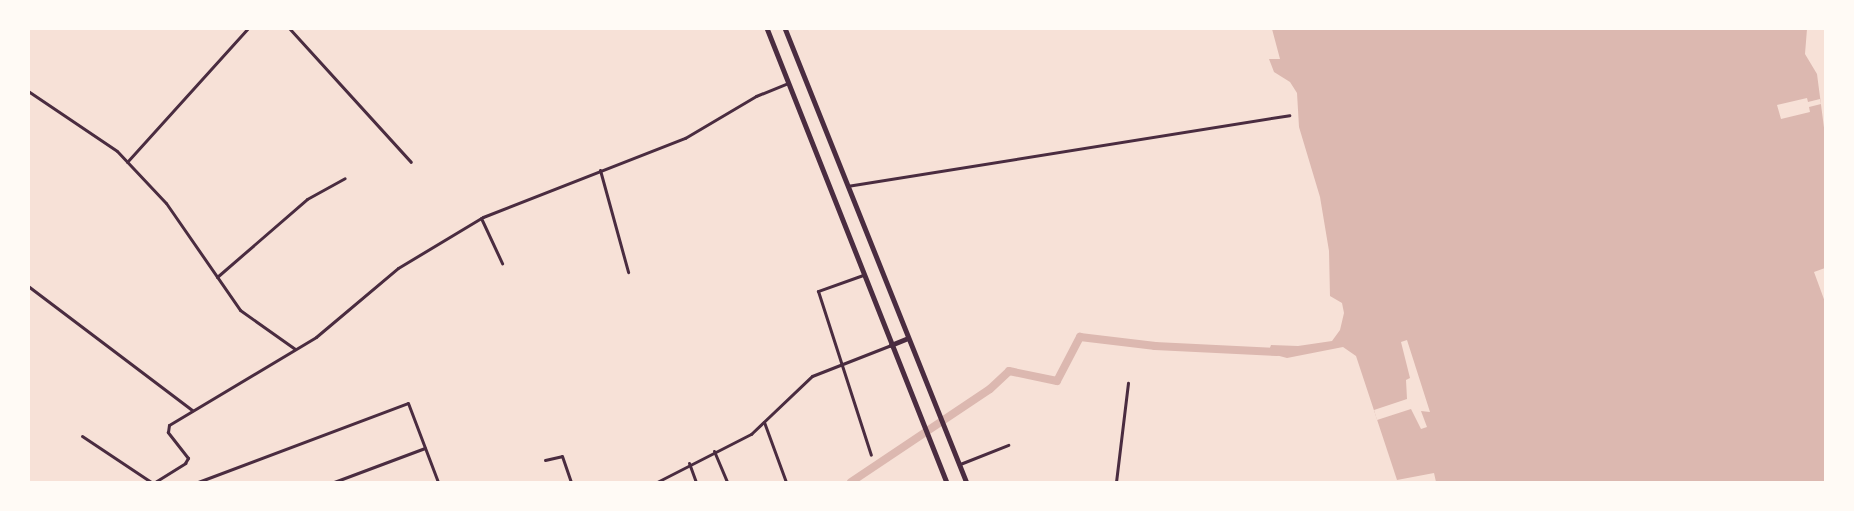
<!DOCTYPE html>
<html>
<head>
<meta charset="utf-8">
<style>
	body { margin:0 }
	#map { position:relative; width:1854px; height:511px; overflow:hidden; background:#f7e1d7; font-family:"Work Sans",sans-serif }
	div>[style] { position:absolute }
	.water>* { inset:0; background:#dcb8b0 }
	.pier>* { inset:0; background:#f7e1d7 }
	.canal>* { height:8px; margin:-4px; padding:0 4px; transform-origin:4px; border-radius:4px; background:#dcb8b0 }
	.minor>* { height:3px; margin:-1.5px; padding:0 1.5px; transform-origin:1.5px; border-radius:1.5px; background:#4a2c40 }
	.primary>* { height:4.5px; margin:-2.25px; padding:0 2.25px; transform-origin:2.25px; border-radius:2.25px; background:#4a2c40 }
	span { translate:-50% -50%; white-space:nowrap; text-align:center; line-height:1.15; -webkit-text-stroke:4.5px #fffaf5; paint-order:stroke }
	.frame { position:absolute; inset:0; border:30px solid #fffaf5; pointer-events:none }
</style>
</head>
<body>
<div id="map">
	<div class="water">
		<div style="clip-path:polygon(1272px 29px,1807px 29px,1805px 54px,1817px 74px,1826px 143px,1825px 268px,1814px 272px,1825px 302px,1825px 482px,1436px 482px,1434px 473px,1397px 480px,1356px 356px,1343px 347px,1287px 358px,1268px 353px,1271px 345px,1298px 346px,1332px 341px,1340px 330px,1344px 313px,1342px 303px,1330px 296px,1329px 251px,1320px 197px,1299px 127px,1297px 93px,1290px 82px,1274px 72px,1269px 59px,1280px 59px)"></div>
	</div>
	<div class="pier">
		<div style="clip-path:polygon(1807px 98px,1808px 102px,1820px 99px,1821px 104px,1809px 107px,1810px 112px,1781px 119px,1777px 105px)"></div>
		<div style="clip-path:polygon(1407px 340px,1430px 412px,1421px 411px,1427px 427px,1421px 429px,1411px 409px,1377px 420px,1374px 410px,1407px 399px,1406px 380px,1410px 378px,1401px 342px)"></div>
	</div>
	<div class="canal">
		<div style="left:851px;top:482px;width:167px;rotate:-33.8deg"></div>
		<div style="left:990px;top:389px;width:26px;rotate:-43deg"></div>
		<div style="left:1009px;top:371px;width:49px;rotate:11.8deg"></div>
		<div style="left:1057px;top:381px;width:50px;rotate:-62.4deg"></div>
		<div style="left:1080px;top:337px;width:76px;rotate:6.8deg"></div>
		<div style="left:1155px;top:346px;width:122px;rotate:2.8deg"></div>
	</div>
	<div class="minor">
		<div style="left:289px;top:28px;width:181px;rotate:47.7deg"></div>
		<div style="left:28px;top:91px;width:107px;rotate:34deg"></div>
		<div style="left:117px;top:151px;width:71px;rotate:46.7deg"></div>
		<div style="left:166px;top:203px;width:130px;rotate:55.3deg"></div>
		<div style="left:240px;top:310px;width:67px;rotate:35.3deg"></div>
		<div style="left:127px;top:162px;width:181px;rotate:-47.9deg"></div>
		<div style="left:600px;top:170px;width:106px;rotate:74.6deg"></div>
		<div style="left:847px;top:186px;width:448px;rotate:-9.1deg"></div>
		<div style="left:481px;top:218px;width:50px;rotate:65deg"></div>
		<div style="left:863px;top:275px;width:48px;rotate:160.4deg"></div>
		<div style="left:818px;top:291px;width:172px;rotate:72.1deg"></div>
		<div style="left:217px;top:277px;width:119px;rotate:-40.9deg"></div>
		<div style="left:307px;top:199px;width:43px;rotate:-28.9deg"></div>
		<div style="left:28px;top:286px;width:206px;rotate:37.1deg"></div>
		<div style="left:764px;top:422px;width:64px;rotate:69.9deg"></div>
		<div style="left:82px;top:436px;width:83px;rotate:33.7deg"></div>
		<div style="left:714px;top:451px;width:34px;rotate:67deg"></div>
		<div style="left:545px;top:460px;width:17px;rotate:-13deg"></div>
		<div style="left:562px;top:456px;width:28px;rotate:71deg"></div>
		<div style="left:689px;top:463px;width:20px;rotate:70deg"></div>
		<div style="left:960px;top:464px;width:52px;rotate:-21.6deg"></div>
		<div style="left:155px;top:482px;width:36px;rotate:-32deg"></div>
		<div style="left:185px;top:463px;width:6px;rotate:-59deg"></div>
		<div style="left:188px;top:458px;width:33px;rotate:-128deg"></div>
		<div style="left:168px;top:432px;width:7px;rotate:-82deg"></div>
		<div style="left:169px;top:425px;width:171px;rotate:-30.9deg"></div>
		<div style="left:316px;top:337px;width:107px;rotate:-40.1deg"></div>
		<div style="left:398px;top:268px;width:99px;rotate:-31deg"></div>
		<div style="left:483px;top:217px;width:217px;rotate:-21.4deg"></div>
		<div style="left:685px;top:138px;width:82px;rotate:-30.6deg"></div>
		<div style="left:756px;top:96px;width:35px;rotate:-22deg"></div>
		<div style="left:198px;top:482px;width:224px;rotate:-20.6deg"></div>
		<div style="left:408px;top:403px;width:85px;rotate:69.2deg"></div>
		<div style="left:334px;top:482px;width:97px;rotate:-20.5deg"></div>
		<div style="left:657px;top:482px;width:106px;rotate:-27.1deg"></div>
		<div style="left:751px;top:434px;width:84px;rotate:-43.6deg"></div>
		<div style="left:812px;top:376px;width:85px;rotate:-21.4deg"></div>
		<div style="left:1116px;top:482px;width:100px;rotate:-83.1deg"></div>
	</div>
	<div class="primary">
		<div style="left:767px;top:28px;width:488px;rotate:68.4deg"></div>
		<div style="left:785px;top:28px;width:489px;rotate:68.2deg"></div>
		<div style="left:891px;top:345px;width:18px;rotate:-22deg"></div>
	</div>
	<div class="frame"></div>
</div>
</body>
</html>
